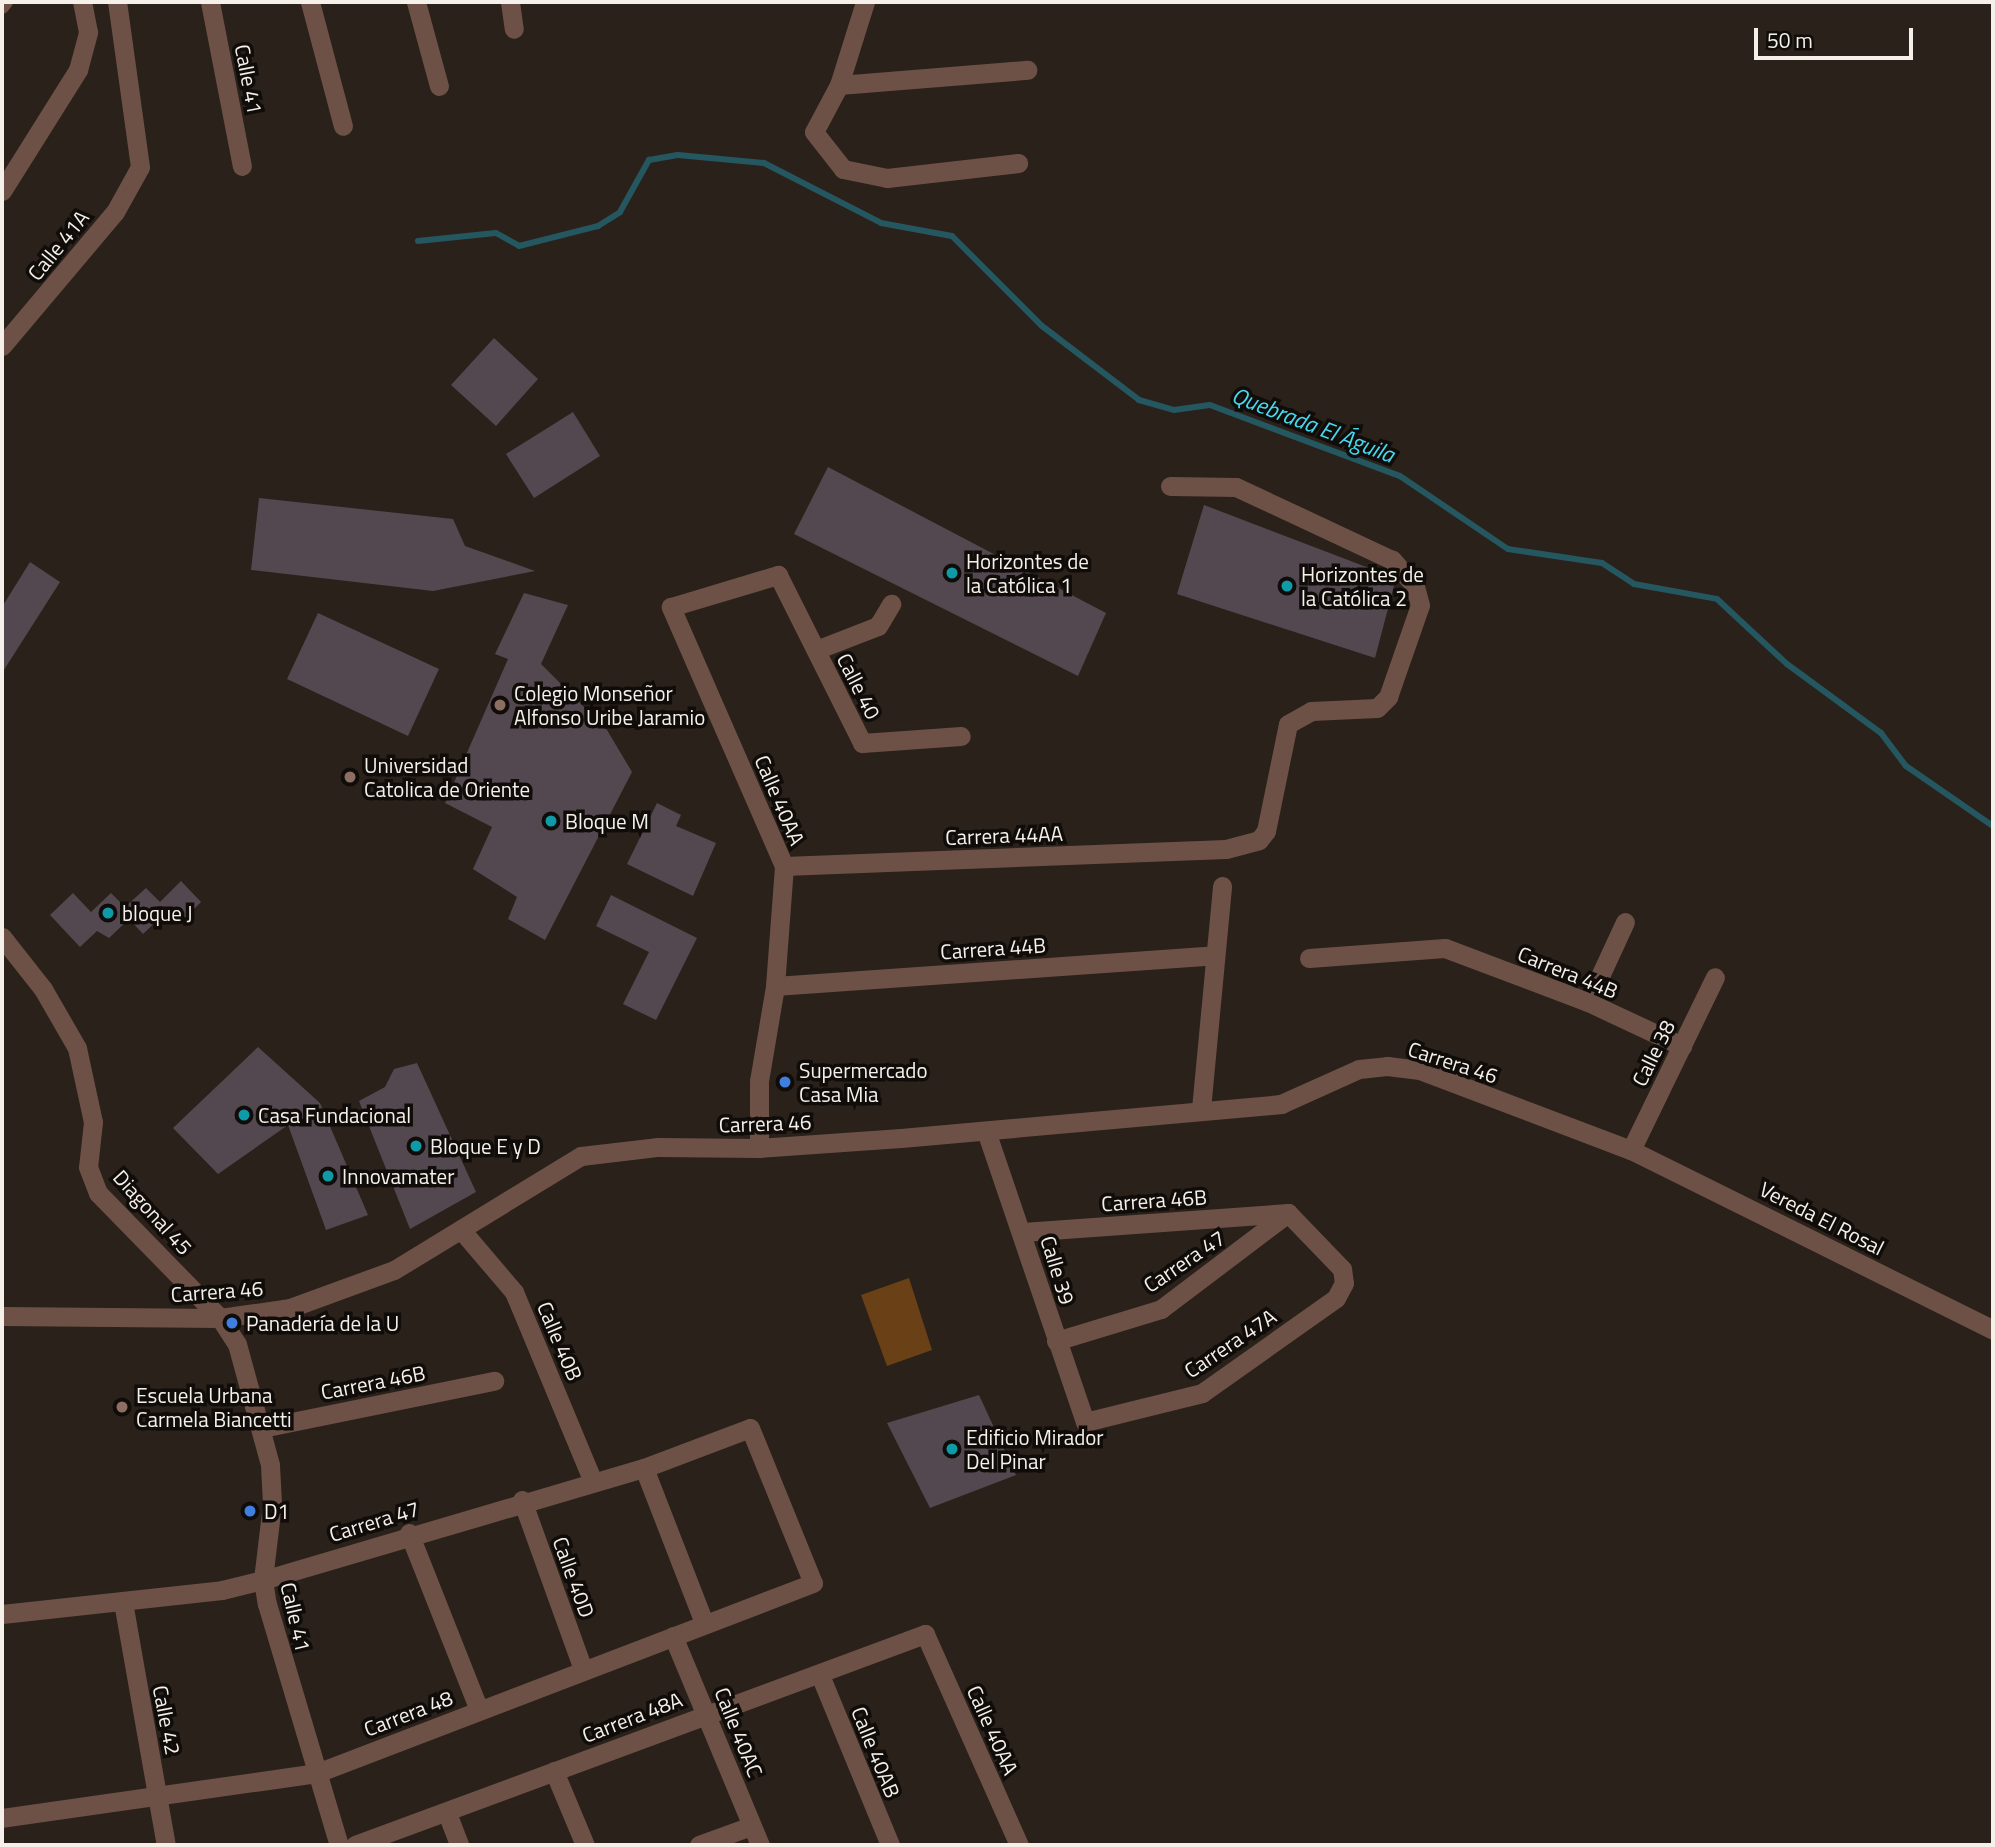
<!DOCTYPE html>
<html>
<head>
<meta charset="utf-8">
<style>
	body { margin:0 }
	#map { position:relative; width:1995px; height:1847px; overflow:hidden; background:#2a211a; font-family:"Titillium Web",sans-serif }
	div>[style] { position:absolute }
	.green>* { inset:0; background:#6a4016 }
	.stream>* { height:6px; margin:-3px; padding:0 3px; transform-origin:3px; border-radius:3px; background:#245760 }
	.building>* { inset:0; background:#53484f }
	.pedestrian>* { height:14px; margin:-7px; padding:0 7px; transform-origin:7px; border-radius:7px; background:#6d5146 }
	.minor>* { height:19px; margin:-9.5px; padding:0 9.5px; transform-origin:9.5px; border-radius:9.5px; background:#6d5146 }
	.dots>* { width:19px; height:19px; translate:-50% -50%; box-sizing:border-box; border:4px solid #0f0c09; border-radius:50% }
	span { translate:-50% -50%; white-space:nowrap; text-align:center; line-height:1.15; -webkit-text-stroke:7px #0f0c09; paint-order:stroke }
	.street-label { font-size:21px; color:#f6f0eb }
	.poi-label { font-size:21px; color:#f6f0eb }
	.left { translate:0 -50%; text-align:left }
	.water-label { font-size:23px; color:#47d9ef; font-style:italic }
	.frame { position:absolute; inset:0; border:4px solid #f6f0eb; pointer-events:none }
	.scale { position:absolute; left:1754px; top:28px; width:159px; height:32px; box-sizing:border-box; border:4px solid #f6f0eb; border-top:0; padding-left:9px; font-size:21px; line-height:24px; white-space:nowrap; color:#f6f0eb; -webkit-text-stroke:5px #0f0c09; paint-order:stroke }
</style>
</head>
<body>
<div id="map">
	<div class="green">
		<div style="clip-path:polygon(909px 1278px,932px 1350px,887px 1366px,861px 1295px)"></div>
	</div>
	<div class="stream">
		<div style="left:418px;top:241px;width:78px;rotate:-5.9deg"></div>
		<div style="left:496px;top:233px;width:26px;rotate:29deg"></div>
		<div style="left:519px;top:246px;width:81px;rotate:-14.2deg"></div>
		<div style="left:598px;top:226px;width:26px;rotate:-32deg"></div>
		<div style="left:620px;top:212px;width:60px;rotate:-60.9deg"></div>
		<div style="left:649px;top:160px;width:29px;rotate:-10deg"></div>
		<div style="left:678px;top:155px;width:86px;rotate:5.3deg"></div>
		<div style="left:764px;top:163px;width:131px;rotate:27.1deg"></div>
		<div style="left:881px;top:223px;width:72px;rotate:10.4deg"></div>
		<div style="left:952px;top:236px;width:127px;rotate:45deg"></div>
		<div style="left:1042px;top:326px;width:122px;rotate:37.3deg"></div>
		<div style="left:1139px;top:400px;width:36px;rotate:16deg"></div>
		<div style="left:1174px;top:410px;width:36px;rotate:-8deg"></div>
		<div style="left:1210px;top:405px;width:203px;rotate:20.5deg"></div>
		<div style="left:1400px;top:476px;width:130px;rotate:34.1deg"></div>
		<div style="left:1508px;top:549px;width:95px;rotate:8.5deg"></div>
		<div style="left:1602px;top:563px;width:38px;rotate:33deg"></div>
		<div style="left:1634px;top:584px;width:84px;rotate:10.2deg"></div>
		<div style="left:1717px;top:599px;width:96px;rotate:42.9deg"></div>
		<div style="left:1787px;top:664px;width:117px;rotate:36.3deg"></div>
		<div style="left:1881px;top:733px;width:41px;rotate:52.9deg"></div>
		<div style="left:1906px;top:766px;width:106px;rotate:34.6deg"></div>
	</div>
	<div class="building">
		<div style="clip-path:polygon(494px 338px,538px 379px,496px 426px,451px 385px)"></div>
		<div style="clip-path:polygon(573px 412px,600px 456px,534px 498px,506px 454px)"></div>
		<div style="clip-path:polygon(828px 467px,1106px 613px,1078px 676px,794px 534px)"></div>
		<div style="clip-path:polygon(259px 498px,453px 519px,465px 546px,535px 571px,433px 591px,251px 570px)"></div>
		<div style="clip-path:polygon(1204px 505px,1390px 576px,1395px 582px,1375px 658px,1177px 594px)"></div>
		<div style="clip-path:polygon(30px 562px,60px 582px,2px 673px,2px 607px)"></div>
		<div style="clip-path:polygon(524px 593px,568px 605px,541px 664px,607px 730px,632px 772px,545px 940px,508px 919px,517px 897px,473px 869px,492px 827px,445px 803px,508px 659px,495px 654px)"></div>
		<div style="clip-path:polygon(318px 613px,439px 669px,408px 736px,287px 679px)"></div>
		<div style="clip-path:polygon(657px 803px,681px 815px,676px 826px,716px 843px,693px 896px,627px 864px)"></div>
		<div style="clip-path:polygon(181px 881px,201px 902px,179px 924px,167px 911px,143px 934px,129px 919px,109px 938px,97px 931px,80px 947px,50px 915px,73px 893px,91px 912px,111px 893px,125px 907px,146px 888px,160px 902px)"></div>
		<div style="clip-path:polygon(611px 895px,697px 938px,656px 1020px,623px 1004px,649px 952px,596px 926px)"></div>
		<div style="clip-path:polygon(258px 1047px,320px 1103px,368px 1215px,326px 1230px,288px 1125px,218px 1174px,173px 1128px)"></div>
		<div style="clip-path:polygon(417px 1063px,476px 1192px,410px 1229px,359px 1101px,385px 1087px,394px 1069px)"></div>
		<div style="clip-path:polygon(979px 1395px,1016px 1475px,930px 1508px,887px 1423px)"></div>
	</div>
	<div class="pedestrian">
		<div style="left:2px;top:7px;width:6px;rotate:-51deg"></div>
	</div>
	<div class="minor">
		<div style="left:210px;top:2px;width:167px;rotate:79deg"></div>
		<div style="left:310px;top:2px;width:128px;rotate:75.1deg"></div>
		<div style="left:416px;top:2px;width:87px;rotate:74.7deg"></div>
		<div style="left:510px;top:2px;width:27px;rotate:82deg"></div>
		<div style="left:865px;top:2px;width:87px;rotate:107.4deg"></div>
		<div style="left:839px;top:85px;width:53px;rotate:118deg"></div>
		<div style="left:814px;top:132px;width:47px;rotate:51.9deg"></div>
		<div style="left:843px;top:169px;width:45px;rotate:11.6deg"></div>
		<div style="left:887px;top:178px;width:132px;rotate:-6.5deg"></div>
		<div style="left:839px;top:85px;width:189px;rotate:-4.6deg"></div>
		<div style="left:2px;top:191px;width:143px;rotate:-57.9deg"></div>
		<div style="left:78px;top:70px;width:39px;rotate:-75deg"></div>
		<div style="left:88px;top:32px;width:31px;rotate:-101deg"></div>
		<div style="left:2px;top:346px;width:175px;rotate:-49.9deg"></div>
		<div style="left:115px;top:212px;width:51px;rotate:-60.9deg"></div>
		<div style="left:140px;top:167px;width:167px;rotate:-97.9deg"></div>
		<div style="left:816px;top:650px;width:66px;rotate:-21.2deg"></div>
		<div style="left:878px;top:626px;width:26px;rotate:-59deg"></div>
		<div style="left:784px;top:866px;width:442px;rotate:-2.2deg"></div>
		<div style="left:1226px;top:849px;width:34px;rotate:-15deg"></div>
		<div style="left:1259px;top:840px;width:11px;rotate:-52deg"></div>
		<div style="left:1266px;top:831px;width:109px;rotate:-78.4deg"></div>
		<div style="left:1288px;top:724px;width:26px;rotate:-29deg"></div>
		<div style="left:1311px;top:711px;width:66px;rotate:-2.6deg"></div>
		<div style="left:1377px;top:708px;width:16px;rotate:-45deg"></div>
		<div style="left:1388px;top:697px;width:97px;rotate:-70.8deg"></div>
		<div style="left:1420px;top:605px;width:20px;rotate:-105deg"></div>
		<div style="left:1415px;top:586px;width:35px;rotate:-131deg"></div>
		<div style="left:1392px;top:560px;width:172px;rotate:-154.9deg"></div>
		<div style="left:1236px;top:487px;width:66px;rotate:-179.1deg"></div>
		<div style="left:2px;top:937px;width:66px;rotate:51.7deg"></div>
		<div style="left:43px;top:989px;width:68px;rotate:60deg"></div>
		<div style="left:77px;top:1048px;width:76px;rotate:77.8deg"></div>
		<div style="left:93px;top:1122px;width:45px;rotate:96.3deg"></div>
		<div style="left:88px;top:1167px;width:28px;rotate:69deg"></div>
		<div style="left:98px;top:1193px;width:175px;rotate:45.7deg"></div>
		<div style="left:220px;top:1318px;width:31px;rotate:57deg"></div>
		<div style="left:237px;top:1344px;width:125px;rotate:74.7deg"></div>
		<div style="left:270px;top:1465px;width:39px;rotate:87deg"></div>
		<div style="left:272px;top:1504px;width:77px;rotate:96.8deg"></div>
		<div style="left:263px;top:1580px;width:24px;rotate:81deg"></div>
		<div style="left:267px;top:1604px;width:252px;rotate:73.4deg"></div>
		<div style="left:1309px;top:958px;width:136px;rotate:-4.2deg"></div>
		<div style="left:1445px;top:948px;width:153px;rotate:20.7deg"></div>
		<div style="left:1588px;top:1002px;width:104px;rotate:25.1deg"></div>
		<div style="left:775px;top:986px;width:441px;rotate:-4deg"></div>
		<div style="left:1588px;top:1002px;width:88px;rotate:-65.2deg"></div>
		<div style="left:1201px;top:1109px;width:224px;rotate:-84.6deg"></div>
		<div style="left:986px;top:1131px;width:307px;rotate:71.2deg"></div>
		<div style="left:1085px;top:1422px;width:121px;rotate:-13.9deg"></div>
		<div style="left:1202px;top:1393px;width:164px;rotate:-35.3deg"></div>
		<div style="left:1336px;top:1298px;width:17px;rotate:-62deg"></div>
		<div style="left:1344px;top:1283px;width:14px;rotate:-98deg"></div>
		<div style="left:1342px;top:1269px;width:78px;rotate:-134deg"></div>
		<div style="left:759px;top:1148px;width:67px;rotate:-90deg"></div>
		<div style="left:759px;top:1081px;width:96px;rotate:-80.4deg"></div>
		<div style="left:775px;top:986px;width:120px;rotate:-85.7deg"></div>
		<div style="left:784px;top:866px;width:283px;rotate:-113.6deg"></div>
		<div style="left:671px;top:607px;width:112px;rotate:-16.7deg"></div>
		<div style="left:778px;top:575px;width:188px;rotate:63.4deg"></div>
		<div style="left:862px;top:743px;width:99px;rotate:-4deg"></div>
		<div style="left:1631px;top:1150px;width:192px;rotate:-64.1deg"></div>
		<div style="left:463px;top:1232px;width:79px;rotate:49.6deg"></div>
		<div style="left:514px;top:1292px;width:206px;rotate:67.4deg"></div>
		<div style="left:1023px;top:1232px;width:266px;rotate:-4.1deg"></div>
		<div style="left:2px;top:1316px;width:218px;rotate:0.5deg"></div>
		<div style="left:220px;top:1318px;width:71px;rotate:-8.1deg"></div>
		<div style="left:290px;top:1308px;width:111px;rotate:-20.1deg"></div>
		<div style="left:394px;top:1270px;width:219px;rotate:-31.4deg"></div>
		<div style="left:581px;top:1156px;width:78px;rotate:-6.7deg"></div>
		<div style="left:658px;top:1147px;width:101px;rotate:0.6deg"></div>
		<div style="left:759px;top:1148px;width:142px;rotate:-4deg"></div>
		<div style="left:901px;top:1138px;width:382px;rotate:-5.1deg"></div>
		<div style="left:1281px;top:1104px;width:85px;rotate:-24.2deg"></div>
		<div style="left:1359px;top:1069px;width:28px;rotate:-6deg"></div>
		<div style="left:1387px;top:1066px;width:33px;rotate:7deg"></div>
		<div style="left:1420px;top:1070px;width:226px;rotate:20.8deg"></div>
		<div style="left:1631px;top:1150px;width:404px;rotate:26.4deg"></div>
		<div style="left:1056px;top:1341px;width:110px;rotate:-16.9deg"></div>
		<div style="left:1161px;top:1309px;width:159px;rotate:-37.1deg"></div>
		<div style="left:262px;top:1428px;width:237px;rotate:-11.5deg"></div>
		<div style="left:644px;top:1468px;width:166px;rotate:68.8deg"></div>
		<div style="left:522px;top:1500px;width:180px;rotate:70.2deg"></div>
		<div style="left:409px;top:1533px;width:190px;rotate:68.4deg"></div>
		<div style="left:123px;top:1602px;width:247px;rotate:80deg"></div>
		<div style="left:2px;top:1614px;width:221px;rotate:-6.2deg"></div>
		<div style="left:222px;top:1590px;width:42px;rotate:-13.7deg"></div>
		<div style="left:263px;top:1580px;width:397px;rotate:-16.4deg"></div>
		<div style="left:644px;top:1468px;width:113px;rotate:-20.7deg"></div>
		<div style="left:750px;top:1428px;width:167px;rotate:67.9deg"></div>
		<div style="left:813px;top:1583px;width:531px;rotate:159.04deg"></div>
		<div style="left:317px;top:1773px;width:318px;rotate:171.9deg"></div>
		<div style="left:673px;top:1636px;width:226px;rotate:67.4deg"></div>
		<div style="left:820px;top:1675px;width:184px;rotate:67.6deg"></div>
		<div style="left:554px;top:1771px;width:80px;rotate:67.3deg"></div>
		<div style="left:447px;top:1813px;width:34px;rotate:69deg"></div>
		<div style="left:355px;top:1845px;width:608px;rotate:-20.31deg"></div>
		<div style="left:925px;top:1634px;width:231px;rotate:66deg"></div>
		<div style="left:699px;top:1845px;width:55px;rotate:-20.1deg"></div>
	</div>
	<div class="dots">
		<div style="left:952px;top:573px;background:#0f9aa8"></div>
		<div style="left:1287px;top:586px;background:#0f9aa8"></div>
		<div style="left:500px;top:705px;background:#8d6e63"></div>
		<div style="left:350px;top:777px;background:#8d6e63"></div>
		<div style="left:551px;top:821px;background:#0f9aa8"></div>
		<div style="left:108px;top:913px;background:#0f9aa8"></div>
		<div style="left:785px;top:1082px;background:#3f7fe0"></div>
		<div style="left:244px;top:1115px;background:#0f9aa8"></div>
		<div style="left:416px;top:1146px;background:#0f9aa8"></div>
		<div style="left:328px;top:1176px;background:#0f9aa8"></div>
		<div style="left:232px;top:1323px;background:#3f7fe0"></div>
		<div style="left:122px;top:1407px;background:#8d6e63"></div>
		<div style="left:952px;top:1449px;background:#0f9aa8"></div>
		<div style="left:250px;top:1511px;background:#3f7fe0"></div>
	</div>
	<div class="street-label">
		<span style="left:249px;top:79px;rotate:79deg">Calle 41</span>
		<span style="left:58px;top:245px;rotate:-51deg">Calle 41A</span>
		<span style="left:859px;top:686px;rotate:63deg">Calle 40</span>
		<span style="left:780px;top:800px;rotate:67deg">Calle 40AA</span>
		<span style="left:1004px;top:835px;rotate:-2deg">Carrera 44AA</span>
		<span style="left:993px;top:948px;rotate:-4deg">Carrera 44B</span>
		<span style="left:1568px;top:972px;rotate:22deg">Carrera 44B</span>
		<span style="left:1653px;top:1053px;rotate:-64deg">Calle 38</span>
		<span style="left:1453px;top:1062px;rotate:18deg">Carrera 46</span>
		<span style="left:765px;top:1123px;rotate:-2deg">Carrera 46</span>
		<span style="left:1154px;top:1200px;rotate:-4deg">Carrera 46B</span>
		<span style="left:153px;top:1212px;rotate:48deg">Diagonal 45</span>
		<span style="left:1822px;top:1218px;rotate:27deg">Vereda El Rosal</span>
		<span style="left:1184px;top:1261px;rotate:-34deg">Carrera 47</span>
		<span style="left:1058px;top:1270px;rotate:73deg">Calle 39</span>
		<span style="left:217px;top:1291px;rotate:-4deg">Carrera 46</span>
		<span style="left:560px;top:1341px;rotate:67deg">Calle 40B</span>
		<span style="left:1230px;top:1343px;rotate:-34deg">Carrera 47A</span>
		<span style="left:373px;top:1382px;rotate:-11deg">Carrera 46B</span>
		<span style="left:374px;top:1521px;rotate:-17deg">Carrera 47</span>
		<span style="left:574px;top:1577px;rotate:70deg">Calle 40D</span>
		<span style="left:296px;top:1617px;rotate:77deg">Calle 41</span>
		<span style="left:408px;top:1713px;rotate:-21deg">Carrera 48</span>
		<span style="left:632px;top:1717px;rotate:-21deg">Carrera 48A</span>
		<span style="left:167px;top:1720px;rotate:79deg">Calle 42</span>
		<span style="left:993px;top:1730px;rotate:66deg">Calle 40AA</span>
		<span style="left:739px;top:1732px;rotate:68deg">Calle 40AC</span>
		<span style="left:876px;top:1752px;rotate:68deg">Calle 40AB</span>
	</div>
	<div class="poi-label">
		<span class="left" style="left:966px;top:573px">Horizontes de<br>la Católica 1</span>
		<span class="left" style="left:1301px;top:586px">Horizontes de<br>la Católica 2</span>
		<span class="left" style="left:514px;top:705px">Colegio Monseñor<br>Alfonso Uribe Jaramio</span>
		<span class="left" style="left:364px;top:777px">Universidad<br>Catolica de Oriente</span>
		<span class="left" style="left:565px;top:821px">Bloque M</span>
		<span class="left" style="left:122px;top:913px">bloque J</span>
		<span class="left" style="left:799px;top:1082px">Supermercado<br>Casa Mia</span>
		<span class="left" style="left:258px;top:1115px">Casa Fundacional</span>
		<span class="left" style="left:430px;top:1146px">Bloque E y D</span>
		<span class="left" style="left:342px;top:1176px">Innovamater</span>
		<span class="left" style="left:246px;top:1323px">Panadería de la U</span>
		<span class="left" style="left:136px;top:1407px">Escuela Urbana<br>Carmela Biancetti</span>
		<span class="left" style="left:966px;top:1449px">Edificio Mirador<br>Del Pinar</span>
		<span class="left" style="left:264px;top:1511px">D1</span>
	</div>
	<div class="water-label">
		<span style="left:1313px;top:425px;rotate:21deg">Quebrada El Águila</span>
	</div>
	<div class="frame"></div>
	<div class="scale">50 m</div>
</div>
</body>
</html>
